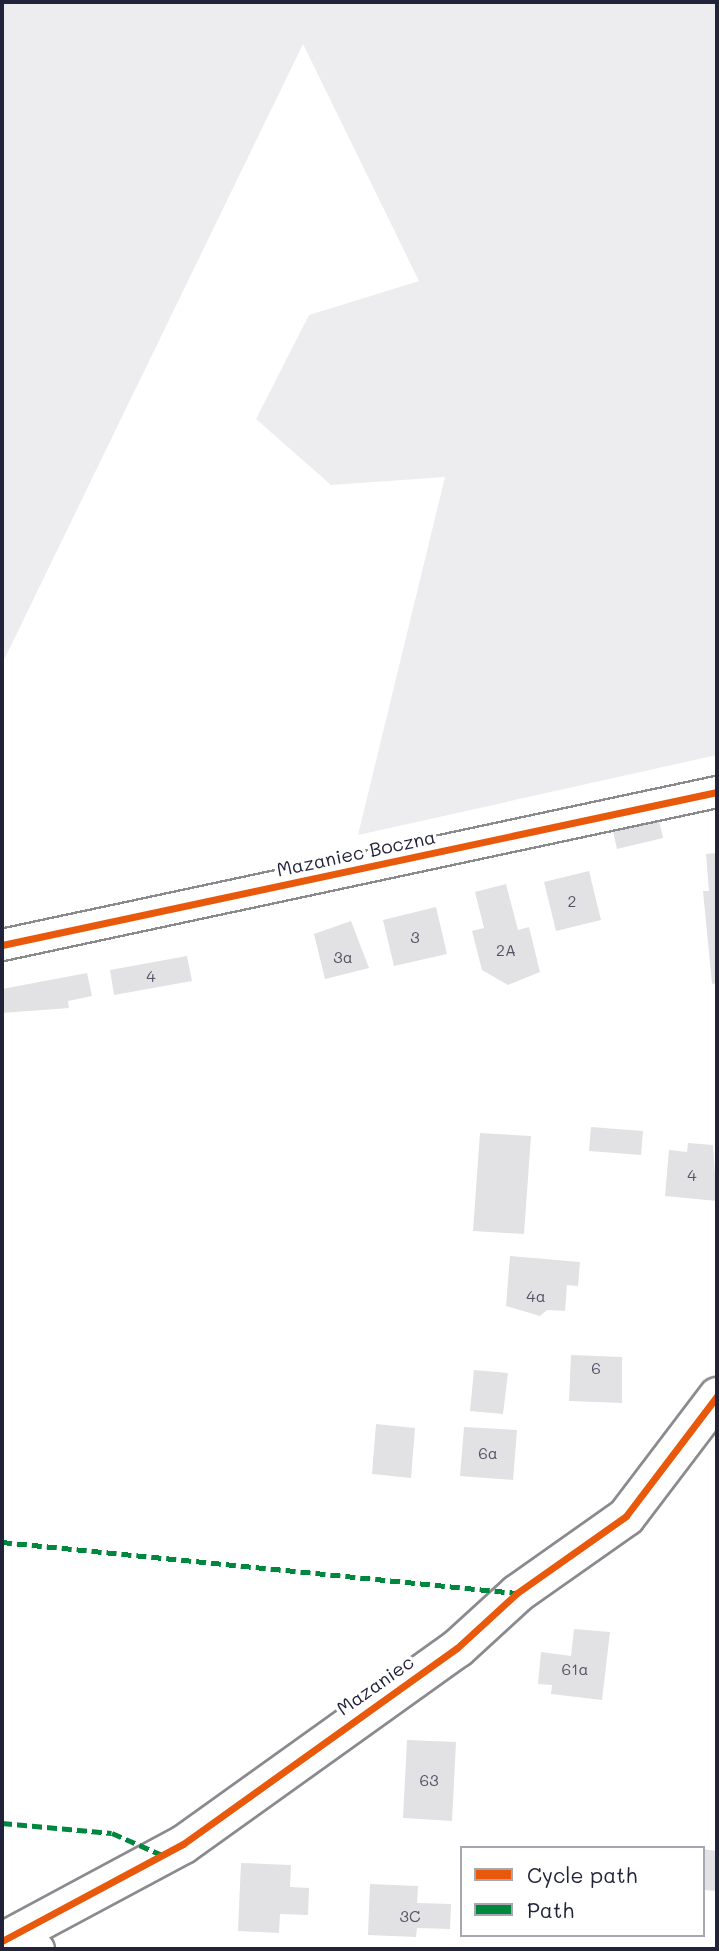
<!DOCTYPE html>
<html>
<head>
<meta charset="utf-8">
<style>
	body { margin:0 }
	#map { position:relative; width:719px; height:1951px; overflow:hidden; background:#fff; font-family:Mali,sans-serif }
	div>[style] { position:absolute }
	.green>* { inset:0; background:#ededef }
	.building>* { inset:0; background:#e2e2e4 }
	.roads { filter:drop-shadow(2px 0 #8a8a8f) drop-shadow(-2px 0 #8a8a8f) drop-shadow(0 2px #8a8a8f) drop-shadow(0 -2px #8a8a8f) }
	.minor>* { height:30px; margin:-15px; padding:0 15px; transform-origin:15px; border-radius:15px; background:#fff }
	.tertiary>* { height:37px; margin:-18.5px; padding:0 18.5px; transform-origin:18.5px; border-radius:18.5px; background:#fff }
	.quiet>* { height:5px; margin-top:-2.5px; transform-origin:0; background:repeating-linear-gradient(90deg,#00873e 0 10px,transparent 0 15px) }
	.cycleway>* { height:7px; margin:-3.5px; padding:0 3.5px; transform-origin:3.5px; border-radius:3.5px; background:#e8590c }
	span { translate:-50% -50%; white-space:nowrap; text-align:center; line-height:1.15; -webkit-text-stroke:7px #fff; paint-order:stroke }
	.number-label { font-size:16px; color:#525265 }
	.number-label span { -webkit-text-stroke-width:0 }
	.street-label { font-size:19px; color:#22223b }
	.frame { position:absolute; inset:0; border:4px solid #22223b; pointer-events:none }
	.legend { position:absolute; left:460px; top:1846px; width:245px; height:91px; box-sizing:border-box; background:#fff; border:2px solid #a7a7b1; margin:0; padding:9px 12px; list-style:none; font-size:21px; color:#22223b }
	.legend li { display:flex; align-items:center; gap:14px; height:35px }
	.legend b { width:35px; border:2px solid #a7a7b1 }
</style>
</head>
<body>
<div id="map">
	<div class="green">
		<div style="clip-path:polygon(2px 2px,717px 2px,717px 755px,358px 835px,445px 477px,331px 485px,256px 419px,309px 315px,419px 281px,303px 44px,2px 664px)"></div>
	</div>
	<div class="building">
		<div style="clip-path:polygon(658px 816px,663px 838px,617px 849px,612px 827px)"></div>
		<div style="clip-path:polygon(717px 853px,717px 983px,712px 984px,703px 891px,709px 891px,706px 854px)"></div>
		<div style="clip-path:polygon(589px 871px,601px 920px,556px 931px,544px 882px)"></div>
		<div style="clip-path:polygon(506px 884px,518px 930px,529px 927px,540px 972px,508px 985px,482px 970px,472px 931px,484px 928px,475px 892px)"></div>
		<div style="clip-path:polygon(436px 907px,447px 954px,394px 966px,383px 920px)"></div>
		<div style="clip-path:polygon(351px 921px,369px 968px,325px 979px,314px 934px)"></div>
		<div style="clip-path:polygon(187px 956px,192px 981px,114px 995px,110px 970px)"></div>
		<div style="clip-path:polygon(87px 973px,92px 996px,68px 1001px,69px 1008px,2px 1013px,2px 989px)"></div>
		<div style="clip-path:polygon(591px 1127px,643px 1131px,641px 1155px,589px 1151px)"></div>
		<div style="clip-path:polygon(480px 1133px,531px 1136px,524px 1234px,473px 1231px)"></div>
		<div style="clip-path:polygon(688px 1143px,713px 1145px,717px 1201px,665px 1196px,669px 1150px,687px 1152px)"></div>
		<div style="clip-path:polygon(510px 1256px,580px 1262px,578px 1286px,567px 1285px,565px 1311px,547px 1310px,540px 1316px,506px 1306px)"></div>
		<div style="clip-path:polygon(571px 1355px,622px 1357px,622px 1403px,569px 1401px)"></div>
		<div style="clip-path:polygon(474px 1370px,508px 1373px,503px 1414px,470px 1411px)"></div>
		<div style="clip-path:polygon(376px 1424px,415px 1428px,411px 1478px,372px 1474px)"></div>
		<div style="clip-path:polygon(464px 1427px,517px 1430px,513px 1480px,460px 1476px)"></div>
		<div style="clip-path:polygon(574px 1629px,610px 1632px,602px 1700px,551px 1694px,552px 1685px,538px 1684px,541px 1652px,571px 1656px)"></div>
		<div style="clip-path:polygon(407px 1740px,456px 1742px,452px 1821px,403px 1818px)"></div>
		<div style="clip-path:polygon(703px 1849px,717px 1851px,717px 1891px,703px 1890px)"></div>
		<div style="clip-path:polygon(241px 1863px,291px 1865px,290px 1887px,309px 1888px,308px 1915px,280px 1914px,279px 1933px,238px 1931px)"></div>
		<div style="clip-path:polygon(370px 1884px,418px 1886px,417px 1903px,451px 1904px,450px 1929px,417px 1928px,416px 1937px,368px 1935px)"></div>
	</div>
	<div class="roads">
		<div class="minor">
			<div style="left:2px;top:945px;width:731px;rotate:-12.08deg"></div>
			<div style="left:6px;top:1940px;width:34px;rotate:15deg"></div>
		</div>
		<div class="tertiary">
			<div style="left:2px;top:1941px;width:205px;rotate:-28.2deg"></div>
			<div style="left:183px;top:1844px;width:337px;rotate:-35.6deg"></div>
			<div style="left:457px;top:1648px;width:81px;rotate:-42.5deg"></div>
			<div style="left:517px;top:1593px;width:133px;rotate:-35.2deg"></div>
			<div style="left:626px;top:1516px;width:151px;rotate:-52.8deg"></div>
		</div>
	</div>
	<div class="quiet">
		<div style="left:2px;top:1542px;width:518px;rotate:5.66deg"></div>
		<div style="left:2px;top:1823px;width:110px;rotate:5.2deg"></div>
		<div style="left:112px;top:1833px;width:55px;rotate:23.7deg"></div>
	</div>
	<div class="cycleway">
		<div style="left:2px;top:945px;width:731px;rotate:-12.08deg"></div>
		<div style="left:2px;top:1941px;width:205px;rotate:-28.2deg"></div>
		<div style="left:183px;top:1844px;width:337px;rotate:-35.6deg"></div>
		<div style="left:457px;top:1648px;width:81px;rotate:-42.5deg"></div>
		<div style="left:517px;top:1593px;width:133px;rotate:-35.2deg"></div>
		<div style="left:626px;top:1516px;width:151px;rotate:-52.8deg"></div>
	</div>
	<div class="number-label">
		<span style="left:572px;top:901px">2</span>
		<span style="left:415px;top:937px">3</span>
		<span style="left:506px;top:950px">2A</span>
		<span style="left:343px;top:957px">3a</span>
		<span style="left:151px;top:976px">4</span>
		<span style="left:692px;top:1175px">4</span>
		<span style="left:536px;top:1296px">4a</span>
		<span style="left:596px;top:1368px">6</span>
		<span style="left:488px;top:1453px">6a</span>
		<span style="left:575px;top:1669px">61a</span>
		<span style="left:429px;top:1780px">63</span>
		<span style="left:410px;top:1916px">3C</span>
	</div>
	<div class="street-label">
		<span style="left:356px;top:853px;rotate:-12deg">Mazaniec Boczna</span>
		<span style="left:375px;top:1685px;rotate:-35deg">Mazaniec</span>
	</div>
	<div class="frame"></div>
	<ul class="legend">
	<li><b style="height:9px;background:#e8590c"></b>Cycle path</li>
	<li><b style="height:9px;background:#00873e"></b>Path</li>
	</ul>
</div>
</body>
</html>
